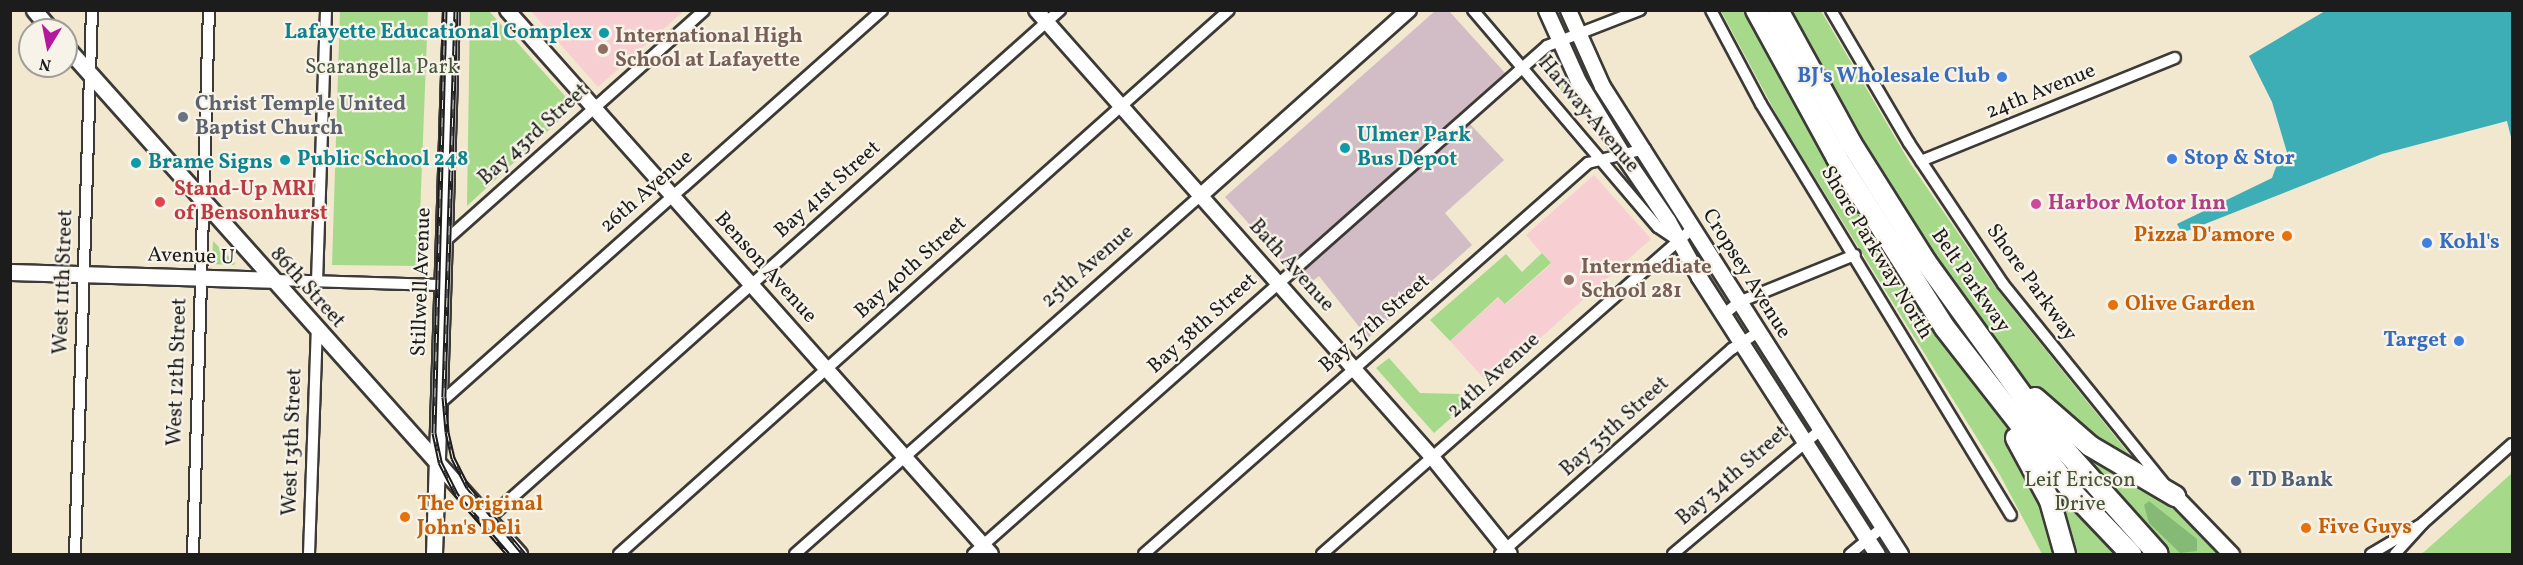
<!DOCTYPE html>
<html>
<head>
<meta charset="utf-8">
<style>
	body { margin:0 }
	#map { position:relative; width:2523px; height:565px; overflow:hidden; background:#f2e7cf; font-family:Vollkorn,serif }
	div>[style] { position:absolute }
	.built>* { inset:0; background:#f7cfd2 }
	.industrial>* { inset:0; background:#d2bdc6 }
	.green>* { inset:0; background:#a6da8a }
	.forest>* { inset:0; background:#84ba76 }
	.water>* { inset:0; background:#3daeb5 }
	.roads { filter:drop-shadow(2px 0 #3c3a37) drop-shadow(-2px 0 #3c3a37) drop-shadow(0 2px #3c3a37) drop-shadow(0 -2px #3c3a37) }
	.minor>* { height:10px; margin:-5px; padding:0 5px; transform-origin:5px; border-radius:5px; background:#fff }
	.tertiary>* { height:14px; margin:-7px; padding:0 7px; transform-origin:7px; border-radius:7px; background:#fff }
	.secondary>* { height:15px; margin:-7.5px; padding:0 7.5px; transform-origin:7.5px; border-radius:7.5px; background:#fff }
	.motorway>* { height:20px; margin:-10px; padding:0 10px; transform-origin:10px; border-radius:10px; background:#fff }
	.rail>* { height:5px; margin-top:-2.5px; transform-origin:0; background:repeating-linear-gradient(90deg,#f7f3e8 0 9px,#1c1c1c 0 18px); box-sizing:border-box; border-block:2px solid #1c1c1c }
	.dots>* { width:16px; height:16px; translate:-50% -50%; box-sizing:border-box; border:3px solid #f7f3e8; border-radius:50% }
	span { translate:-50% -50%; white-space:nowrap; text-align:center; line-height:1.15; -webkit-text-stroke:4.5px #f7f3e8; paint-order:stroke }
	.culture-label { font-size:21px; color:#0d838f; font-weight:700 }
	.right { translate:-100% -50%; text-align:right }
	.left { translate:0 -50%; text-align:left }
	.education-label { font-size:21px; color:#785e54; font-weight:700 }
	.park-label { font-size:21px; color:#45553d }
	.shop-label { font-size:21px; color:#366cbe; font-weight:700 }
	.street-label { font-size:21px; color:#1c1c1c }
	.worship-label { font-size:21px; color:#5b616d; font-weight:700 }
	.health-label { font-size:21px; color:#be3a42; font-weight:700 }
	.hotel-label { font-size:21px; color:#b23c85; font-weight:700 }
	.food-label { font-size:21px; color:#c56008; font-weight:700 }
	.service-label { font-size:21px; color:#4e5e75; font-weight:700 }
	.frame { position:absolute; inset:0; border:12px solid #1c1c1c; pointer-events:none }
	.north { position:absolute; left:18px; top:18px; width:60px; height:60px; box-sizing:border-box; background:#f7f3e8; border:2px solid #9f9d96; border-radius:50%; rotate:190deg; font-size:16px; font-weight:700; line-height:24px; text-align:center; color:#1c1c1c }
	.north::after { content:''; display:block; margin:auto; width:21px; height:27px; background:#b5179e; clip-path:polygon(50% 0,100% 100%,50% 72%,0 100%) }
</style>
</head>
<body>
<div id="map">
	<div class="built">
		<div style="clip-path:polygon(531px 11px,684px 11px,598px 87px)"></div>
		<div style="clip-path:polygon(1594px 175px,1651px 239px,1489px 384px,1450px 341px,1499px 297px,1506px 304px,1551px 264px,1526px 235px)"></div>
	</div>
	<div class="industrial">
		<div style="clip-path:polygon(1435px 11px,1449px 11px,1515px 84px,1470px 124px,1504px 160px,1445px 213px,1472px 245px,1368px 338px,1319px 276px,1305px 287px,1225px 197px)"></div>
	</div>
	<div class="green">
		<div style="clip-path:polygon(340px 11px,428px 11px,418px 266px,332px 265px)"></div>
		<div style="clip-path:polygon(470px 11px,489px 11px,565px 96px,566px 114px,467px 206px)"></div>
		<div style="clip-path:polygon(1721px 11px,1821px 11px,1910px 163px,1995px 287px,2170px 505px,2220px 554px,2042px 554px,2000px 475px,1780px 121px)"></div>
		<div style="clip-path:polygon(1554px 65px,1559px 78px,1574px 104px,1545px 72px)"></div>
		<div style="clip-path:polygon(213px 241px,235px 263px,234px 265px,212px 264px)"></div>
		<div style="clip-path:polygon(1542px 253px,1551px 263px,1505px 304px,1498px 297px,1450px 341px,1430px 320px,1506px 254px,1522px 272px)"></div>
		<div style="clip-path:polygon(1389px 358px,1420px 393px,1459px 394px,1468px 403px,1434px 433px,1376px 368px)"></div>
		<div style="clip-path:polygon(2512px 473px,2512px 554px,2420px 554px,2424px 552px)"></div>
	</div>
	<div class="forest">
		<div style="clip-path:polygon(2149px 501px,2197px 539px,2197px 551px,2180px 553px,2149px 523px,2144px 505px)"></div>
	</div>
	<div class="water">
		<div style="clip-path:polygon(2325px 11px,2512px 11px,2512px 141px,2507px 121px,2382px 154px,2182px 233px,2177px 224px,2272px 178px,2276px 167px,2289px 159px,2272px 102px,2249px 56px)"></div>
	</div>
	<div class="roads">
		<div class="minor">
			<div style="left:1473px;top:10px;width:285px;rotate:49.6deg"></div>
			<div style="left:1658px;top:227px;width:22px;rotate:34deg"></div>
			<div style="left:1711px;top:10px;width:106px;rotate:62deg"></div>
			<div style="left:1761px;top:104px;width:481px;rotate:58.7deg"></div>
			<div style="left:1831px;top:10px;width:154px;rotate:59.6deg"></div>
			<div style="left:1909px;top:143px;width:169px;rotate:56.3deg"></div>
			<div style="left:2003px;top:284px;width:255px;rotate:51.1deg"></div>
			<div style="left:1921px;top:161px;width:274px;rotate:-22.1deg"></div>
			<div style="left:444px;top:242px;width:348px;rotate:-41.7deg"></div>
			<div style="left:272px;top:280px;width:170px;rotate:1.7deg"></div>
			<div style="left:317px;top:282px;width:272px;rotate:-88.1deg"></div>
			<div style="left:1723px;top:315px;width:21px;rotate:-39deg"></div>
			<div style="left:1739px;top:302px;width:125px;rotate:-22.1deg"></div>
			<div style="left:439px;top:404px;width:593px;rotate:-41.65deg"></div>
			<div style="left:488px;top:519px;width:766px;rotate:-41.66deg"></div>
			<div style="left:75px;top:554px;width:544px;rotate:-88.21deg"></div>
			<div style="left:193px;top:554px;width:544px;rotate:-88.32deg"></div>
			<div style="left:309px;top:554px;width:224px;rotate:-88deg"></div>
			<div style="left:619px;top:554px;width:817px;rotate:-41.73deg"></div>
			<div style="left:795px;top:554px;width:541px;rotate:-41.48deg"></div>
			<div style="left:973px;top:554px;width:767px;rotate:-41.51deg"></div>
			<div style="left:1547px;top:46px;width:100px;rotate:-21.2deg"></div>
			<div style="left:1144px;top:554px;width:592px;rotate:-41.37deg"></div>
			<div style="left:1588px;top:163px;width:59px;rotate:-13.8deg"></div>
			<div style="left:1322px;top:554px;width:492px;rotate:-41.3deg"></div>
			<div style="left:1500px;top:554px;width:310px;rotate:-41.5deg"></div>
			<div style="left:1732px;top:349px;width:31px;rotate:-33deg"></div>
			<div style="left:1673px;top:554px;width:192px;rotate:-40.1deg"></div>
			<div style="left:1850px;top:554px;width:43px;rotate:-39.3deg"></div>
			<div style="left:2371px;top:554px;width:57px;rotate:-30.6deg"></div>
			<div style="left:2395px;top:554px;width:42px;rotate:-47.9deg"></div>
			<div style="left:2423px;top:523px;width:119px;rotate:-41.6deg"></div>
		</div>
		<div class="tertiary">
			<div style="left:507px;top:10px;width:728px;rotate:48.34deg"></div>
			<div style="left:1036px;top:10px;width:597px;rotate:48.46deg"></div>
			<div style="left:1432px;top:457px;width:124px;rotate:51.2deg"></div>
			<div style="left:1200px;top:196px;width:280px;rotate:-41.7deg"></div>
		</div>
		<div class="secondary">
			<div style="left:34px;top:10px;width:26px;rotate:50deg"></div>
			<div style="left:1546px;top:10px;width:78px;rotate:65.7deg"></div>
			<div style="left:1578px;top:81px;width:83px;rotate:58.8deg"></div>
			<div style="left:1621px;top:152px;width:83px;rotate:55.7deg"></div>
			<div style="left:1668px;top:221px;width:64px;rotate:61deg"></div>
			<div style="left:1699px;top:277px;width:329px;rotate:57.3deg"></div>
			<div style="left:1568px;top:10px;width:83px;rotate:65.9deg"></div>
			<div style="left:1602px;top:86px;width:555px;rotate:57.51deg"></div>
			<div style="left:66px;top:47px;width:680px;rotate:48.22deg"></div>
			<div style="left:10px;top:272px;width:262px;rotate:1.7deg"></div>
			<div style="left:2175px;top:496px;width:81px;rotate:46deg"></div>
			<div style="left:434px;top:554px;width:544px;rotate:-88.21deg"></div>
		</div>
		<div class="motorway">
			<div style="left:1756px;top:10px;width:169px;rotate:61.3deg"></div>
			<div style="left:1837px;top:158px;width:201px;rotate:57.6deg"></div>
			<div style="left:1945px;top:328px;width:210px;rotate:52.1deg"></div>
			<div style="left:2074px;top:494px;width:83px;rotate:46.5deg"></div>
			<div style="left:1778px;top:10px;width:152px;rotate:61.2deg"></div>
			<div style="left:1851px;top:143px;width:141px;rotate:57.8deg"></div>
			<div style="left:1926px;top:262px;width:207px;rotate:54.2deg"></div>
			<div style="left:2047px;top:430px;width:166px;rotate:48.2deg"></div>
			<div style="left:2035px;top:398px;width:73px;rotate:41.1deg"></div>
			<div style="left:2090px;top:446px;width:99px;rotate:30.5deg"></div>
			<div style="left:2016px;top:438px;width:72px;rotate:61.6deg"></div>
			<div style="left:2050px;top:501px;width:55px;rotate:74.2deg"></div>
		</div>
	</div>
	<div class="rail">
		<div style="left:445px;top:10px;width:423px;rotate:91.5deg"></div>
		<div style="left:434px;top:433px;width:30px;rotate:78deg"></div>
		<div style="left:440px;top:462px;width:36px;rotate:63deg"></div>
		<div style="left:456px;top:494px;width:79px;rotate:49.1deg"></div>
		<div style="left:456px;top:10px;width:387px;rotate:91.8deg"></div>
		<div style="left:444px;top:397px;width:35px;rotate:85deg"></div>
		<div style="left:447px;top:432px;width:27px;rotate:77deg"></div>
		<div style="left:453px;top:458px;width:33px;rotate:63deg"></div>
		<div style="left:468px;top:487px;width:87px;rotate:50.1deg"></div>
	</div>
	<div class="dots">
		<div style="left:604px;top:33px;background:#0f9aa8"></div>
		<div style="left:603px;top:49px;background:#8d6e63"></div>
		<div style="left:2002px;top:77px;background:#3f7fe0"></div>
		<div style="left:183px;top:117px;background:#6b7280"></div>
		<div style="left:1345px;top:148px;background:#0f9aa8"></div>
		<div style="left:2172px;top:159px;background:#3f7fe0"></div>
		<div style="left:285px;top:160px;background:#0f9aa8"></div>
		<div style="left:136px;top:163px;background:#0f9aa8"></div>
		<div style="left:160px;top:202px;background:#e0444e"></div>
		<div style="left:2036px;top:204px;background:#d1479c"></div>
		<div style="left:2287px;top:236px;background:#e8710a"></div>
		<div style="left:2427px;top:243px;background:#3f7fe0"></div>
		<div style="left:1569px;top:280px;background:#8d6e63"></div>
		<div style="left:2113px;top:305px;background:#e8710a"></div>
		<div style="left:2459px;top:341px;background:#3f7fe0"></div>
		<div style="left:2236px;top:481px;background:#5c6f8a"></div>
		<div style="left:405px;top:517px;background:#e8710a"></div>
		<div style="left:2306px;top:528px;background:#e8710a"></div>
	</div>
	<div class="culture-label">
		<span class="right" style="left:592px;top:33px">Lafayette Educational Complex</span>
		<span class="left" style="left:1357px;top:148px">Ulmer Park<br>Bus Depot</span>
		<span class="left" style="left:297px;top:160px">Public School 248</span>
		<span class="left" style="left:148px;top:163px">Brame Signs</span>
	</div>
	<div class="education-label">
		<span class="left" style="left:615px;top:49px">International High<br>School at Lafayette</span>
		<span class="left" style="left:1581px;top:280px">Intermediate<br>School 281</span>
	</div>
	<div class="park-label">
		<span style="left:382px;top:68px">Scarangella Park</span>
		<span style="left:2080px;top:493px">Leif Ericson<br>Drive</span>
	</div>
	<div class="shop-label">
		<span class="right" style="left:1990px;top:77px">BJ's Wholesale Club</span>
		<span class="left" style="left:2184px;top:159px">Stop &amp; Stor</span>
		<span class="left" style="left:2439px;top:243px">Kohl's</span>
		<span class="right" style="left:2447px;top:341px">Target</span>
	</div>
	<div class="street-label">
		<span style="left:2041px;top:92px;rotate:-22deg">24th Avenue</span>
		<span style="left:1588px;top:115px;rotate:50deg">Harway Avenue</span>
		<span style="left:534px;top:135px;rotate:-42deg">Bay 43rd Street</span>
		<span style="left:828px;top:190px;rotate:-42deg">Bay 41st Street</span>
		<span style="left:647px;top:192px;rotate:-41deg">26th Avenue</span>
		<span style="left:1876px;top:253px;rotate:59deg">Shore Parkway North</span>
		<span style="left:191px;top:257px;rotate:2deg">Avenue U</span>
		<span style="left:1291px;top:266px;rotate:48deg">Bath Avenue</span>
		<span style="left:1088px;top:267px;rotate:-41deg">25th Avenue</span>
		<span style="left:765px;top:268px;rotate:48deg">Benson Avenue</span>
		<span style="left:911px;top:268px;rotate:-42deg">Bay 40th Street</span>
		<span style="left:1746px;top:274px;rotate:58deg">Cropsey Avenue</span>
		<span style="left:1970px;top:281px;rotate:55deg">Belt Parkway</span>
		<span style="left:64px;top:282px;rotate:-88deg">West 11th Street</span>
		<span style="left:422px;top:282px;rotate:-88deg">Stillwell Avenue</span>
		<span style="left:2031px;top:283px;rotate:54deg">Shore Parkway</span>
		<span style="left:307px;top:288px;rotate:48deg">86th Street</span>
		<span style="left:1203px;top:324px;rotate:-42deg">Bay 38th Street</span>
		<span style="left:1375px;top:324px;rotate:-41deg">Bay 37th Street</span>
		<span style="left:178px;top:372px;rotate:-88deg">West 12th Street</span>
		<span style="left:1494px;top:376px;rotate:-42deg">24th Avenue</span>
		<span style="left:1615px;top:427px;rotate:-42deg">Bay 35th Street</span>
		<span style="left:293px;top:442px;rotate:-88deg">West 13th Street</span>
		<span style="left:1733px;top:476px;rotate:-41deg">Bay 34th Street</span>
	</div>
	<div class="worship-label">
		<span class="left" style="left:195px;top:117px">Christ Temple United<br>Baptist Church</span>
	</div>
	<div class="health-label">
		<span class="left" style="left:174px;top:202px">Stand-Up MRI<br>of Bensonhurst</span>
	</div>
	<div class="hotel-label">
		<span class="left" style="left:2048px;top:204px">Harbor Motor Inn</span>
	</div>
	<div class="food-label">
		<span class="right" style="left:2275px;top:236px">Pizza D'amore</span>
		<span class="left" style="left:2125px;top:305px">Olive Garden</span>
		<span class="left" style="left:417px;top:517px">The Original<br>John's Deli</span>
		<span class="left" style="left:2318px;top:528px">Five Guys</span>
	</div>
	<div class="service-label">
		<span class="left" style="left:2248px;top:481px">TD Bank</span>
	</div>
	<div class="frame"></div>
	<div class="north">N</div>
</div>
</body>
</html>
